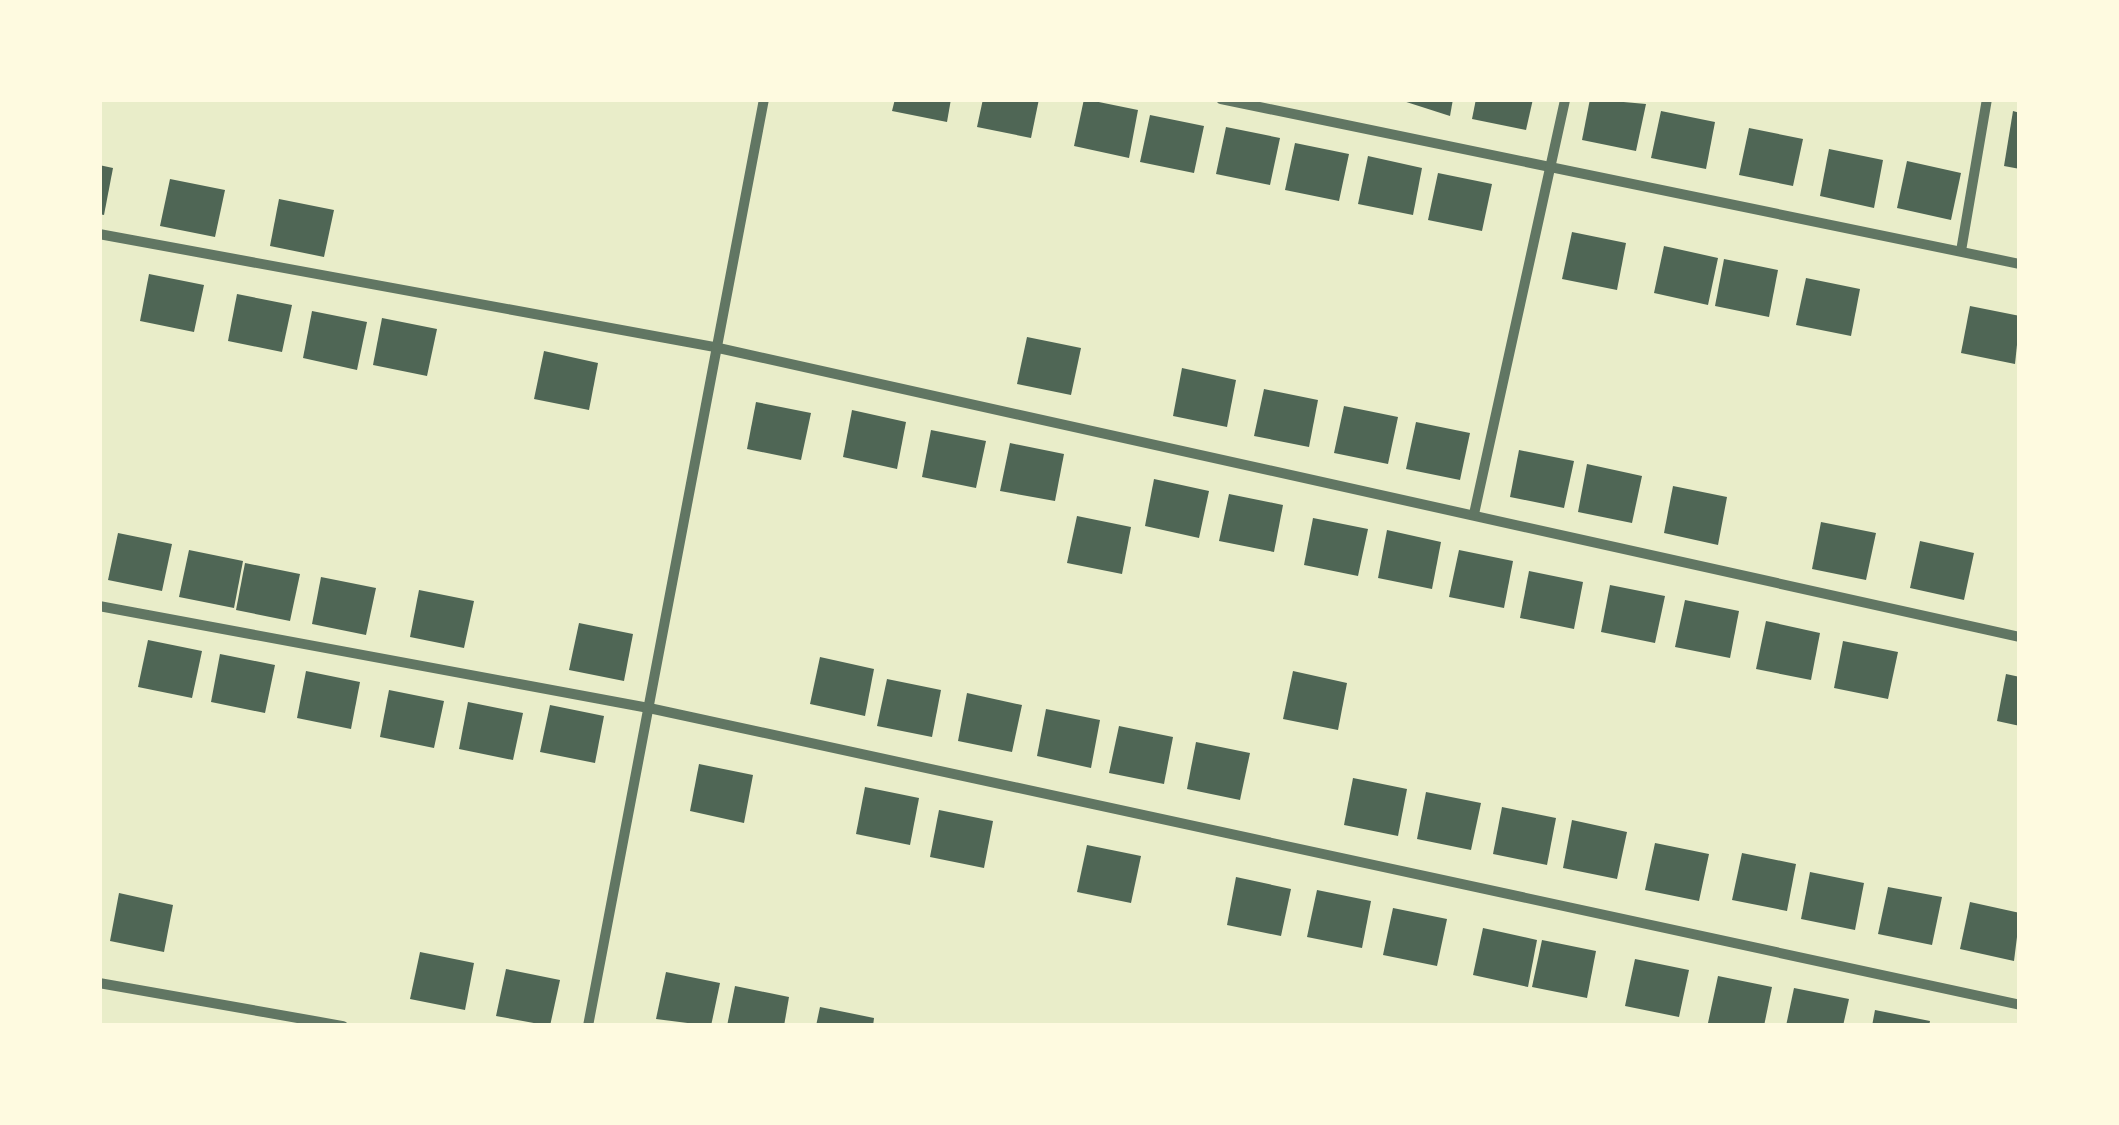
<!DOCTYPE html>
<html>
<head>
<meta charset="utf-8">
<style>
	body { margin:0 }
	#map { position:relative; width:2119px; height:1125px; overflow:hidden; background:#e9edc9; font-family:Spectral,serif }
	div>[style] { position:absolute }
	.building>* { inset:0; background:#4f6655 }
	.minor>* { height:10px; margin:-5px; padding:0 5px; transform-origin:5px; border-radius:5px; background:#617663 }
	span { translate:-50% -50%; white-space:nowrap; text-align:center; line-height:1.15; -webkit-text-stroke:12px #fefae0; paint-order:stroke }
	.frame { position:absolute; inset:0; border:102px solid #fefae0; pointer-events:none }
</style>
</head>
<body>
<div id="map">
	<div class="building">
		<div style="clip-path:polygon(895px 99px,951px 99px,947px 122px,892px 111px)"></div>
		<div style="clip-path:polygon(983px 99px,1039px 99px,1031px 138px,977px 127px)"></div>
		<div style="clip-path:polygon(1084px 99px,1138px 110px,1129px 158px,1074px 146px)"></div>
		<div style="clip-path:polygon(1397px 99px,1453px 99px,1450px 116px)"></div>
		<div style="clip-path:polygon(1476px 99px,1533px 99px,1526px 130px,1472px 119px)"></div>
		<div style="clip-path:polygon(1590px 99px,1646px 104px,1636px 151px,1582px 140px)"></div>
		<div style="clip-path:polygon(1661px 111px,1715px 122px,1706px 169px,1651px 158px)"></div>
		<div style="clip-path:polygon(2013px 111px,2020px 113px,2020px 169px,2004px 166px)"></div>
		<div style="clip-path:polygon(1150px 115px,1204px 126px,1194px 173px,1140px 162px)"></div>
		<div style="clip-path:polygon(1226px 127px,1280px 138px,1270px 185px,1216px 174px)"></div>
		<div style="clip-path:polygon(1749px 128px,1803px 139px,1793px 186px,1739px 175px)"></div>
		<div style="clip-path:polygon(1295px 143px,1349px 154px,1339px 201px,1285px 190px)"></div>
		<div style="clip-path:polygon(1829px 149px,1883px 160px,1874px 208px,1820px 196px)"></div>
		<div style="clip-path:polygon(1368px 156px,1422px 168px,1413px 215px,1358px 204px)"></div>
		<div style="clip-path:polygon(1907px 161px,1961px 173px,1951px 220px,1897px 208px)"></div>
		<div style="clip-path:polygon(99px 165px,113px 168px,104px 215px,99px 214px)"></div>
		<div style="clip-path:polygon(1438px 173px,1492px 184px,1482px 231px,1428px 220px)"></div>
		<div style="clip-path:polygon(170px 179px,225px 190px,215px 237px,160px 226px)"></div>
		<div style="clip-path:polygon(279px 199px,334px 210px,324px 257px,270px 246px)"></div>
		<div style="clip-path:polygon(1572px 232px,1626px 243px,1617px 290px,1562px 279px)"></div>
		<div style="clip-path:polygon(1664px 246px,1718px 258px,1708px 305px,1654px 293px)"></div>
		<div style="clip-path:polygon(1724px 259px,1778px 270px,1769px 317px,1715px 306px)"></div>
		<div style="clip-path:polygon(149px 274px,204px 285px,194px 332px,140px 321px)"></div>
		<div style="clip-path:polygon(1806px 278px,1860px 289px,1851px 336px,1796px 325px)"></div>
		<div style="clip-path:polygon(237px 294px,292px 305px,282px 352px,228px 341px)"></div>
		<div style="clip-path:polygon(1970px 306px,2020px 316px,2015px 364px,1961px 353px)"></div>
		<div style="clip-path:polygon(312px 311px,367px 322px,357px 370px,303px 358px)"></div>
		<div style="clip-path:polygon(382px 318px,437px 329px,427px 376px,373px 365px)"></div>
		<div style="clip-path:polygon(1027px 337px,1081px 348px,1071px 395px,1017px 384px)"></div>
		<div style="clip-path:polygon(544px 351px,598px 363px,589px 410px,534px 399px)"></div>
		<div style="clip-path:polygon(1182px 368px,1236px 380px,1227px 427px,1173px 416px)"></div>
		<div style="clip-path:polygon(1264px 389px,1318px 400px,1309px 447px,1254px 436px)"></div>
		<div style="clip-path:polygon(756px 402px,811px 413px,801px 460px,747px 449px)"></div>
		<div style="clip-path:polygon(1344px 406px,1398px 417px,1388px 464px,1334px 453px)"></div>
		<div style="clip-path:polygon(852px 410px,906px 422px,897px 469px,843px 457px)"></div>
		<div style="clip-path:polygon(1416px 422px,1470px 433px,1460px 480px,1406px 469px)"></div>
		<div style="clip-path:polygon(931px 430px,986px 441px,976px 488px,922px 477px)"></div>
		<div style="clip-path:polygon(1010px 443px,1064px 454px,1055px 501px,1000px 491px)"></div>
		<div style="clip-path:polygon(1519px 450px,1574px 461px,1564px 508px,1510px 497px)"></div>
		<div style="clip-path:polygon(1587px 464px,1642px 476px,1632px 523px,1578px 512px)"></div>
		<div style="clip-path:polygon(1154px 479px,1209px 491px,1199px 538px,1145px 526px)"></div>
		<div style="clip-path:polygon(1673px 486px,1727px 497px,1718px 545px,1664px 533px)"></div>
		<div style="clip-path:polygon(1229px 494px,1283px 505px,1274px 552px,1219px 541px)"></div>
		<div style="clip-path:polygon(1077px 516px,1131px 527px,1122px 574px,1067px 563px)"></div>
		<div style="clip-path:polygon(1313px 518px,1368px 529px,1358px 576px,1304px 565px)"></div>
		<div style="clip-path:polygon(1821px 522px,1876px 533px,1866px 580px,1812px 569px)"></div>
		<div style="clip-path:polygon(1387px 530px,1441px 542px,1432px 589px,1378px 578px)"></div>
		<div style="clip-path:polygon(118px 533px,172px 544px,162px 591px,108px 580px)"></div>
		<div style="clip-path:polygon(1920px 541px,1974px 553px,1964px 600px,1910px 588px)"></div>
		<div style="clip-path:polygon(189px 550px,243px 561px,234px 608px,179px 597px)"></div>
		<div style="clip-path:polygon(1459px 550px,1513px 561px,1504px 608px,1449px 597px)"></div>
		<div style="clip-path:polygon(245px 563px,300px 574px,290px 621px,236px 610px)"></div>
		<div style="clip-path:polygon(1529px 571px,1583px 582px,1574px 629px,1520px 618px)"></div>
		<div style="clip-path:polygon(321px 577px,376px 588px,366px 635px,312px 624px)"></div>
		<div style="clip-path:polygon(1610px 585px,1665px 596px,1655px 643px,1601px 632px)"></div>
		<div style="clip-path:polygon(419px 590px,474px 601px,464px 648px,410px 637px)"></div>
		<div style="clip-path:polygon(1685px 600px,1739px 611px,1730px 658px,1675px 647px)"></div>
		<div style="clip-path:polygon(1766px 621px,1820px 633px,1811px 680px,1756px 669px)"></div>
		<div style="clip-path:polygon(579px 623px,633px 634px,624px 681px,569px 670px)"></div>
		<div style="clip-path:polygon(148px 640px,202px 651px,192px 698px,138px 687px)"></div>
		<div style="clip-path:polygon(1843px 641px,1898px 652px,1888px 699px,1834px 688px)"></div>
		<div style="clip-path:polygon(220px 654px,275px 665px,265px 713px,211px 702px)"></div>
		<div style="clip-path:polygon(820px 657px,874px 669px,865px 716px,810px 704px)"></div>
		<div style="clip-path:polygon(306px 671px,360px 682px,351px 729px,297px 718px)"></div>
		<div style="clip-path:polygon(1293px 671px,1347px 683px,1338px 730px,1283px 719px)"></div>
		<div style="clip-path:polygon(2006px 674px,2020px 677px,2020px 726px,1997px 721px)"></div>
		<div style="clip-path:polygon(887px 679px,941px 690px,932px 737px,877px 726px)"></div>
		<div style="clip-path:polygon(389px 690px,444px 701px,434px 748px,380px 737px)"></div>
		<div style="clip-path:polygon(967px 693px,1022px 705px,1012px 752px,958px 741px)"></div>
		<div style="clip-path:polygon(468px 702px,523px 713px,513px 760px,459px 749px)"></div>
		<div style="clip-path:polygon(550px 705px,604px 716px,595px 763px,540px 752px)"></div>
		<div style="clip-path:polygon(1046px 709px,1100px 720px,1091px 768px,1037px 756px)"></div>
		<div style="clip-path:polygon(1119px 726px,1173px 737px,1164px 784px,1109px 773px)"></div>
		<div style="clip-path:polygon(1196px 742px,1250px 753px,1240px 800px,1187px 789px)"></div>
		<div style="clip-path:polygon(699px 764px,753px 775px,744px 823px,690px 811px)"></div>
		<div style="clip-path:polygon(1353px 778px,1407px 789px,1398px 836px,1344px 825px)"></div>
		<div style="clip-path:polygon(865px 787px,919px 798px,910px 845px,856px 834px)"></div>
		<div style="clip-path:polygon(1426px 792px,1481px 803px,1471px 850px,1417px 839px)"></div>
		<div style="clip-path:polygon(1502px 807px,1556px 818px,1547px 865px,1493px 854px)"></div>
		<div style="clip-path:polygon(939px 810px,993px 821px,984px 868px,930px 857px)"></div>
		<div style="clip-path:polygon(1572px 820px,1627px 832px,1617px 879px,1563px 868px)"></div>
		<div style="clip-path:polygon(1655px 843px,1709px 854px,1699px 901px,1645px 890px)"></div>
		<div style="clip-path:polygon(1087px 845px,1141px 856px,1131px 903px,1077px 892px)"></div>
		<div style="clip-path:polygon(1742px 853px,1796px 864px,1787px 911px,1732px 900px)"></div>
		<div style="clip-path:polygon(1810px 872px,1864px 883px,1855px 930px,1801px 919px)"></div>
		<div style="clip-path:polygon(1236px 877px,1291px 889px,1281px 936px,1227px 925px)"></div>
		<div style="clip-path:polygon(1888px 887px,1942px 897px,1932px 945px,1878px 934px)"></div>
		<div style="clip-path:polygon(1317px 890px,1371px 901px,1362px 948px,1307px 937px)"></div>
		<div style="clip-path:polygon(119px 893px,173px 905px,164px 952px,110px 941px)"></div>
		<div style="clip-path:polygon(1970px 902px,2020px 913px,2014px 961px,1960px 949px)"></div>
		<div style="clip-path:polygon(1393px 908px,1447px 919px,1437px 966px,1383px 955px)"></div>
		<div style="clip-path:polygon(1483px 928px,1537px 940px,1528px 987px,1473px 975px)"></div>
		<div style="clip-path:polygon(1542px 940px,1596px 951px,1587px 998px,1532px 987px)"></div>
		<div style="clip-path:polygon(420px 952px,474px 963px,465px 1010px,410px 999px)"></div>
		<div style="clip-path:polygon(1635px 959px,1689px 970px,1679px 1017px,1625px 1006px)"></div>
		<div style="clip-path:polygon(506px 969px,560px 980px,550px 1026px,496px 1016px)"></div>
		<div style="clip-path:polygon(666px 972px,720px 983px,711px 1026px,656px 1019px)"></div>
		<div style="clip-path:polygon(1718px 976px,1772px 987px,1764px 1026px,1708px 1023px)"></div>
		<div style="clip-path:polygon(735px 986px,789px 997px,784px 1026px,727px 1026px)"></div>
		<div style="clip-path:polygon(1794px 988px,1849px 999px,1843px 1026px,1786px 1026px)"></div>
		<div style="clip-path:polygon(820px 1007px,874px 1018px,873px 1026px,816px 1026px)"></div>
		<div style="clip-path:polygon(1875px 1010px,1930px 1021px,1929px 1026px,1872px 1026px)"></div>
	</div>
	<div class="minor">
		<div style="left:1221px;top:99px;width:816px;rotate:11.67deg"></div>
		<div style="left:99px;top:234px;width:625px;rotate:10.41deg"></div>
		<div style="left:714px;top:347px;width:1338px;rotate:12.52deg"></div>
		<div style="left:1961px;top:251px;width:154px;rotate:-80.3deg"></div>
		<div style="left:1474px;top:514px;width:425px;rotate:-77.6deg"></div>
		<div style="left:99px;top:606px;width:559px;rotate:10.51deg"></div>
		<div style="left:649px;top:708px;width:1403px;rotate:12.22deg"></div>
		<div style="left:99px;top:983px;width:248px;rotate:10deg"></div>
		<div style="left:588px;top:1026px;width:944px;rotate:-79.25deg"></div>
	</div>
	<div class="frame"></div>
</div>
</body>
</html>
